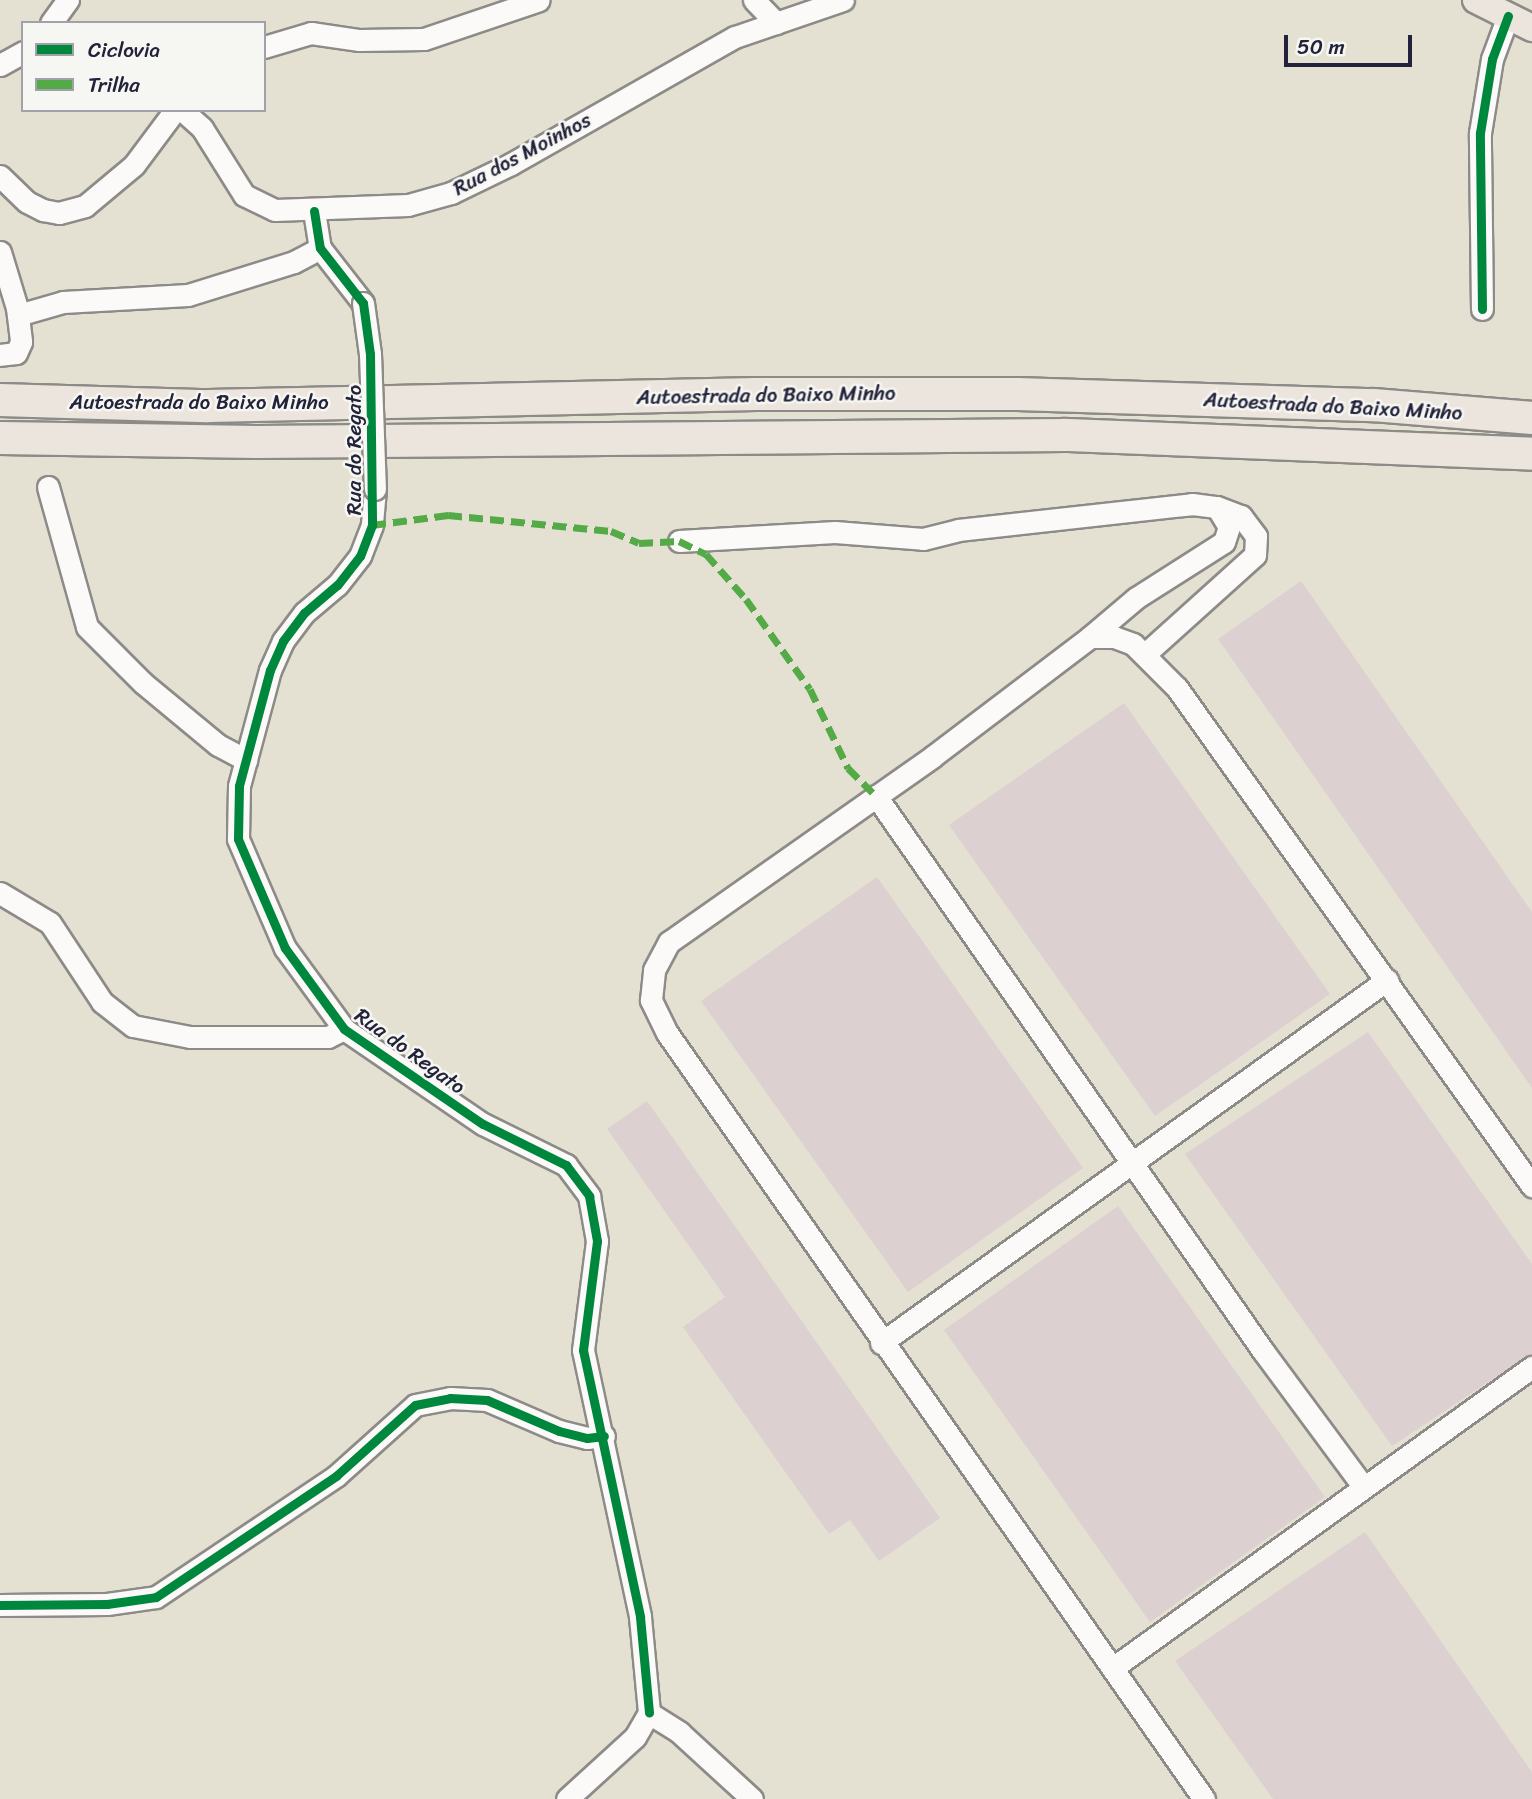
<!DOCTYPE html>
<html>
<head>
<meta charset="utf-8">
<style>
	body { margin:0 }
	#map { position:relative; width:1532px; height:1799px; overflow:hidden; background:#e4e1d2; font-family:Sriracha,sans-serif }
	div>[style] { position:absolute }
	.building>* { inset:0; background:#dcd0d1 }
	.roads { filter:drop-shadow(2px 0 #8d8b87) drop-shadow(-2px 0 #8d8b87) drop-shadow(0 2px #8d8b87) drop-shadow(0 -2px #8d8b87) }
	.minor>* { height:21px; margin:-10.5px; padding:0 10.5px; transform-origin:10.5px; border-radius:10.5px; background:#fbfaf8 }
	.major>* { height:26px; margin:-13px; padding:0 13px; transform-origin:13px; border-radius:13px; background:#ece5dd }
	.highway>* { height:32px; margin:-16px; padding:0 16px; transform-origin:16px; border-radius:16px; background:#ece5dd }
	.bridges { filter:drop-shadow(2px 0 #8d8b87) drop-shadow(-2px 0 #8d8b87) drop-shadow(0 2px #8d8b87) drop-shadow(0 -2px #8d8b87) }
	.minor-bridge>* { height:21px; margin:-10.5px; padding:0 10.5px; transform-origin:10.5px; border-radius:10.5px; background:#fbfaf8 }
	.quiet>* { height:7px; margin-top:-3.5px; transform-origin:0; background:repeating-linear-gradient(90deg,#53aa46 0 14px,transparent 0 21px) }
	.cycleway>* { height:9px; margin:-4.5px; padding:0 4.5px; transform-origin:4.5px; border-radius:4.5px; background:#00873e }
	span { translate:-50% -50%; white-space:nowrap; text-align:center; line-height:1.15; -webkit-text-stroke:5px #f6f6f2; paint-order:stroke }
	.street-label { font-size:21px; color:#22223b }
	.legend { position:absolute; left:21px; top:21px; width:245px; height:91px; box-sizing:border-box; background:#f6f6f2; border:2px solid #a1a1a9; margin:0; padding:9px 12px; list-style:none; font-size:21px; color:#22223b }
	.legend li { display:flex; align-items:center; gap:14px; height:35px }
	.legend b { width:35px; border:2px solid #a1a1a9 }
	.scale { position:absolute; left:1284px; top:35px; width:128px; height:32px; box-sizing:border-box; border:4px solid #22223b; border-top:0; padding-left:9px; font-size:21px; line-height:24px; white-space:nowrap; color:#22223b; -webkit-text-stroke:5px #f6f6f2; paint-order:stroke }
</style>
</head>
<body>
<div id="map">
	<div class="building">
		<div style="clip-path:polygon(1301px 581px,1532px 912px,1532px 1088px,1218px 639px)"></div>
		<div style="clip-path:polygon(1124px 703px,1330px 994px,1155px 1116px,949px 825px)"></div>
		<div style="clip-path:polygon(877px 877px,1083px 1168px,908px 1292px,701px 1001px)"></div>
		<div style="clip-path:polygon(1368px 1032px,1532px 1264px,1532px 1353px,1392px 1446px,1185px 1154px)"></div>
		<div style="clip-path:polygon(647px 1101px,940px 1518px,879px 1561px,850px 1520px,829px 1534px,683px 1327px,725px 1297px,607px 1129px)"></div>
		<div style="clip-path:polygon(1118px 1206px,1325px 1497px,1150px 1622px,944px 1330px)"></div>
		<div style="clip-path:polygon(1365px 1532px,1532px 1772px,1532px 1799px,1273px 1799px,1175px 1661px)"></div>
	</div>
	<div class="roads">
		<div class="minor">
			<div style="left:754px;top:0;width:32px;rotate:46deg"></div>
			<div style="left:51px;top:23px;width:29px;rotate:-54deg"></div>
			<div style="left:264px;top:47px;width:49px;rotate:-16.6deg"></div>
			<div style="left:311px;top:33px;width:49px;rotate:8.3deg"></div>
			<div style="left:359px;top:40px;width:65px;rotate:-0.9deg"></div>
			<div style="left:424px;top:39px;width:121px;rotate:-18.7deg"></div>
			<div style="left:0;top:65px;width:26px;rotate:-29deg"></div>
			<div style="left:182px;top:110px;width:27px;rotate:42deg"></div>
			<div style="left:202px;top:128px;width:79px;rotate:57.9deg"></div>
			<div style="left:244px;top:195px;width:34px;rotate:26deg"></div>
			<div style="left:275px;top:210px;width:133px;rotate:-2.2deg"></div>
			<div style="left:408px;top:205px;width:45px;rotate:-15.6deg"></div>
			<div style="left:451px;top:193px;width:67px;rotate:-25.8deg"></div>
			<div style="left:511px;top:164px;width:257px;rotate:-29.6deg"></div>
			<div style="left:735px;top:37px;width:114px;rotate:-18.9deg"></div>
			<div style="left:0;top:176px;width:37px;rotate:44deg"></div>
			<div style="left:27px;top:202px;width:18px;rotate:27deg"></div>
			<div style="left:43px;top:210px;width:16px;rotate:11deg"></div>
			<div style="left:59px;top:213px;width:27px;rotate:-15deg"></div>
			<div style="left:85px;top:206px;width:64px;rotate:-39.9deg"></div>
			<div style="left:134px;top:165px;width:69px;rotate:-53.3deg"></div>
			<div style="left:314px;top:211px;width:37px;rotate:81deg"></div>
			<div style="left:320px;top:248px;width:70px;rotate:52deg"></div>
			<div style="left:0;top:252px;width:59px;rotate:73.1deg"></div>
			<div style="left:17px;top:308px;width:34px;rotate:83deg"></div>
			<div style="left:21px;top:342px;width:12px;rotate:114deg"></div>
			<div style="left:16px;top:353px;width:16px;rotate:173deg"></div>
			<div style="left:1482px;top:309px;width:176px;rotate:-90.7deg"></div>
			<div style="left:1480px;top:133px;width:75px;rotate:-80.8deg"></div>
			<div style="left:1492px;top:59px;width:46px;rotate:-69.6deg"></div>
			<div style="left:18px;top:315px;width:47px;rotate:-16.1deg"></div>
			<div style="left:63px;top:302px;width:125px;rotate:-3.2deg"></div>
			<div style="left:188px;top:295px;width:111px;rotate:-17.3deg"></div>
			<div style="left:294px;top:262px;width:30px;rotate:-28deg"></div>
			<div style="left:48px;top:487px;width:145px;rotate:74.4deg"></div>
			<div style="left:87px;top:627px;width:79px;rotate:45deg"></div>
			<div style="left:143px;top:683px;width:97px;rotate:39.6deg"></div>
			<div style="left:218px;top:745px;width:32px;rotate:28deg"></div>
			<div style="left:375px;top:489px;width:36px;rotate:95deg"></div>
			<div style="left:372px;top:525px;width:33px;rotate:111deg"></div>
			<div style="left:360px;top:556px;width:37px;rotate:128deg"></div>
			<div style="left:337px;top:585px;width:43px;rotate:139.7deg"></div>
			<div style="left:304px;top:613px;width:35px;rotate:127deg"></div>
			<div style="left:283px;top:641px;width:32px;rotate:114deg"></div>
			<div style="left:270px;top:670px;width:120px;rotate:105deg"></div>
			<div style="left:239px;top:786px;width:53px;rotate:91.1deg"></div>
			<div style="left:238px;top:839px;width:119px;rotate:66.7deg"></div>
			<div style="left:285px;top:948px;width:100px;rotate:53.9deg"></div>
			<div style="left:344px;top:1029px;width:168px;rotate:34.4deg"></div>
			<div style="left:483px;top:1124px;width:93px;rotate:26.3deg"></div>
			<div style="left:566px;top:1165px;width:39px;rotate:53deg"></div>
			<div style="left:589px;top:1196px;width:46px;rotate:79.9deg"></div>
			<div style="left:597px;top:1241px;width:110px;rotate:97.3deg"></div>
			<div style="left:583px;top:1350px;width:273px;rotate:77.9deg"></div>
			<div style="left:640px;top:1617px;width:96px;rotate:84.6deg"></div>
			<div style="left:679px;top:541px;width:156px;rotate:-3.3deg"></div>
			<div style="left:835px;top:532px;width:88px;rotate:4.5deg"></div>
			<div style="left:923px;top:539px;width:36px;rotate:-14deg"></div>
			<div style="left:958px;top:530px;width:235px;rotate:-6.3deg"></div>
			<div style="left:1192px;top:504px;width:25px;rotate:7deg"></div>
			<div style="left:1217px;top:507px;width:26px;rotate:21deg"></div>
			<div style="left:1241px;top:516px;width:25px;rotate:53deg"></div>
			<div style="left:1256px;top:536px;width:19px;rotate:93deg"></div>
			<div style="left:1255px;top:555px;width:149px;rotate:138deg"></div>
			<div style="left:1090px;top:637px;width:60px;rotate:-40.3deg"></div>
			<div style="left:1136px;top:598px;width:104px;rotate:-32.5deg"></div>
			<div style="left:1224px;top:542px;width:16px;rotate:-72deg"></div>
			<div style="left:1229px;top:527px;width:23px;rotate:-121deg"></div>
			<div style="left:876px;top:796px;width:677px;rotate:55.11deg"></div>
			<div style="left:1263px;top:1351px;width:168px;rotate:53.5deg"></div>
			<div style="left:0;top:893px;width:58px;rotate:31deg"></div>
			<div style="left:50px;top:923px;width:95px;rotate:56.6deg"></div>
			<div style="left:102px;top:1002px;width:39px;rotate:38deg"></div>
			<div style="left:133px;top:1026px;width:58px;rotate:10.9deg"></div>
			<div style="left:190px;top:1037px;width:138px"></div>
			<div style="left:328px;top:1037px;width:18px;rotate:-27deg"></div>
			<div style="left:881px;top:1343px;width:623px;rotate:-35.66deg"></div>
			<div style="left:0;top:1605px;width:107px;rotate:-0.5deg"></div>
			<div style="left:107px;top:1604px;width:49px;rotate:-8.1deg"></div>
			<div style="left:156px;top:1597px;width:217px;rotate:-33.9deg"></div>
			<div style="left:336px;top:1476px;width:106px;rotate:-41.9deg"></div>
			<div style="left:415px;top:1405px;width:36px;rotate:-11deg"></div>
			<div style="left:450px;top:1398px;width:37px;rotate:3deg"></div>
			<div style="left:487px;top:1400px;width:78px;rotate:23.3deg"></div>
			<div style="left:559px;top:1431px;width:29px;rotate:14deg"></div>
			<div style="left:587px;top:1438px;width:17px;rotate:-7deg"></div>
			<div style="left:1114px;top:1667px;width:515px;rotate:-35.67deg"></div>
			<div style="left:649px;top:1713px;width:36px;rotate:32deg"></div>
			<div style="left:679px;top:1732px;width:99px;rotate:42.5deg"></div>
			<div style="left:567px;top:1799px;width:92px;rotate:-42.4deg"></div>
			<div style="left:635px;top:1737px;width:28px;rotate:-60deg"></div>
			<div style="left:1204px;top:1799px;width:935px;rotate:-125.03deg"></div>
			<div style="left:667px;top:1033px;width:37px;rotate:-116deg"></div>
			<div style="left:651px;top:1000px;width:30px;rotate:-84deg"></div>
			<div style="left:654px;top:970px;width:32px;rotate:-62deg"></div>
			<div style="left:669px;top:942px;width:322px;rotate:-35.1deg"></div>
			<div style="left:932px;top:757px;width:198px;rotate:-37.2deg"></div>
			<div style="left:1090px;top:637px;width:24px"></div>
			<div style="left:1114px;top:637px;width:20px;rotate:20deg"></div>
			<div style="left:1133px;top:644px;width:62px;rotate:45deg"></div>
			<div style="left:1177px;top:688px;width:612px;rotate:54.52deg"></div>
		</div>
		<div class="major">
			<div style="left:1476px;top:0;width:63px;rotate:26.6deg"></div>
		</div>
		<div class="highway">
			<div style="left:0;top:400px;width:208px;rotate:1.7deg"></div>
			<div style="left:208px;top:406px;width:548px;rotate:-1.25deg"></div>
			<div style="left:756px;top:394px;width:261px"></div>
			<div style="left:1017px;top:394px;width:357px;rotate:1.8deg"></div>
			<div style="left:1374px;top:405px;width:159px;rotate:4.7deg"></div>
			<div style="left:0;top:438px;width:257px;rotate:0.9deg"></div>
			<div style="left:257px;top:442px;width:809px;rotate:-0.5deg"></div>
			<div style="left:1066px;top:435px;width:466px;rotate:2.3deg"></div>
		</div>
	</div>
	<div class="bridges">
		<div class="minor-bridge">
			<div style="left:363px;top:303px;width:51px;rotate:82.2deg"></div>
			<div style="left:370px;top:354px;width:135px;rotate:87.9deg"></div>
		</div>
	</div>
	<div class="quiet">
		<div style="left:372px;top:525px;width:77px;rotate:-7.5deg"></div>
		<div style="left:448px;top:515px;width:164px;rotate:5.6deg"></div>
		<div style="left:611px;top:531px;width:30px;rotate:23deg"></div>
		<div style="left:639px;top:543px;width:40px;rotate:-2.9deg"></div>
		<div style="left:679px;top:541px;width:30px;rotate:26deg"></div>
		<div style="left:706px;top:554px;width:60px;rotate:48.4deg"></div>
		<div style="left:746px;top:599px;width:110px;rotate:54.6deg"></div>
		<div style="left:810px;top:689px;width:88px;rotate:64.3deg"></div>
		<div style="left:848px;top:768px;width:40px;rotate:45deg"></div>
	</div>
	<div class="cycleway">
		<div style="left:314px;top:211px;width:37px;rotate:81deg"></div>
		<div style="left:320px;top:248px;width:70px;rotate:52deg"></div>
		<div style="left:363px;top:303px;width:51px;rotate:82.2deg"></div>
		<div style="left:370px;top:354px;width:171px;rotate:89.3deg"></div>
		<div style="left:372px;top:525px;width:33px;rotate:111deg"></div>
		<div style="left:360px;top:556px;width:37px;rotate:128deg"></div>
		<div style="left:337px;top:585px;width:43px;rotate:139.7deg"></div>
		<div style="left:304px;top:613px;width:35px;rotate:127deg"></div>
		<div style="left:283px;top:641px;width:32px;rotate:114deg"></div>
		<div style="left:270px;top:670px;width:120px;rotate:105deg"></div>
		<div style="left:239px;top:786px;width:53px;rotate:91.1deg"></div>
		<div style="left:238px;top:839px;width:119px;rotate:66.7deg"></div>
		<div style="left:285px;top:948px;width:100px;rotate:53.9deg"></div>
		<div style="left:344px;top:1029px;width:168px;rotate:34.4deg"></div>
		<div style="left:483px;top:1124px;width:93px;rotate:26.3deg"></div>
		<div style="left:566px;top:1165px;width:39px;rotate:53deg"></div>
		<div style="left:589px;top:1196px;width:46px;rotate:79.9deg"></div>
		<div style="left:597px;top:1241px;width:110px;rotate:97.3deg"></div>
		<div style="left:583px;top:1350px;width:273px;rotate:77.9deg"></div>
		<div style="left:640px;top:1617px;width:96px;rotate:84.6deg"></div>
		<div style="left:1482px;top:309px;width:176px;rotate:-90.7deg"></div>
		<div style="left:1480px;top:133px;width:75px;rotate:-80.8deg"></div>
		<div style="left:1492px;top:59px;width:46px;rotate:-69.6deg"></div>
		<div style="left:0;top:1605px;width:107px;rotate:-0.5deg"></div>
		<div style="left:107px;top:1604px;width:49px;rotate:-8.1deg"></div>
		<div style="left:156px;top:1597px;width:217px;rotate:-33.9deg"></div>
		<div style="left:336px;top:1476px;width:106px;rotate:-41.9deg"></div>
		<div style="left:415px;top:1405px;width:36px;rotate:-11deg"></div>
		<div style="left:450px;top:1398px;width:37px;rotate:3deg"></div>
		<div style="left:487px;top:1400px;width:78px;rotate:23.3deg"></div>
		<div style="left:559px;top:1431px;width:29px;rotate:14deg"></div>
		<div style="left:587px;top:1438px;width:17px;rotate:-7deg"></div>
	</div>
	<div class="street-label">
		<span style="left:522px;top:154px;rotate:-28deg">Rua dos Moinhos</span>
		<span style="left:766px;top:395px;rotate:-1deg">Autoestrada do Baixo Minho</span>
		<span style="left:199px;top:402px">Autoestrada do Baixo Minho</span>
		<span style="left:1333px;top:406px;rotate:3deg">Autoestrada do Baixo Minho</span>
		<span style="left:354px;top:450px;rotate:-90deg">Rua do Regato</span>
		<span style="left:410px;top:1051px;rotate:36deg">Rua do Regato</span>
	</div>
	<ul class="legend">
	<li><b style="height:9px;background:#00873e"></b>Ciclovia</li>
	<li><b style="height:9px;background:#53aa46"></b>Trilha</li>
	</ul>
	<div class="scale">50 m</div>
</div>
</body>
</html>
